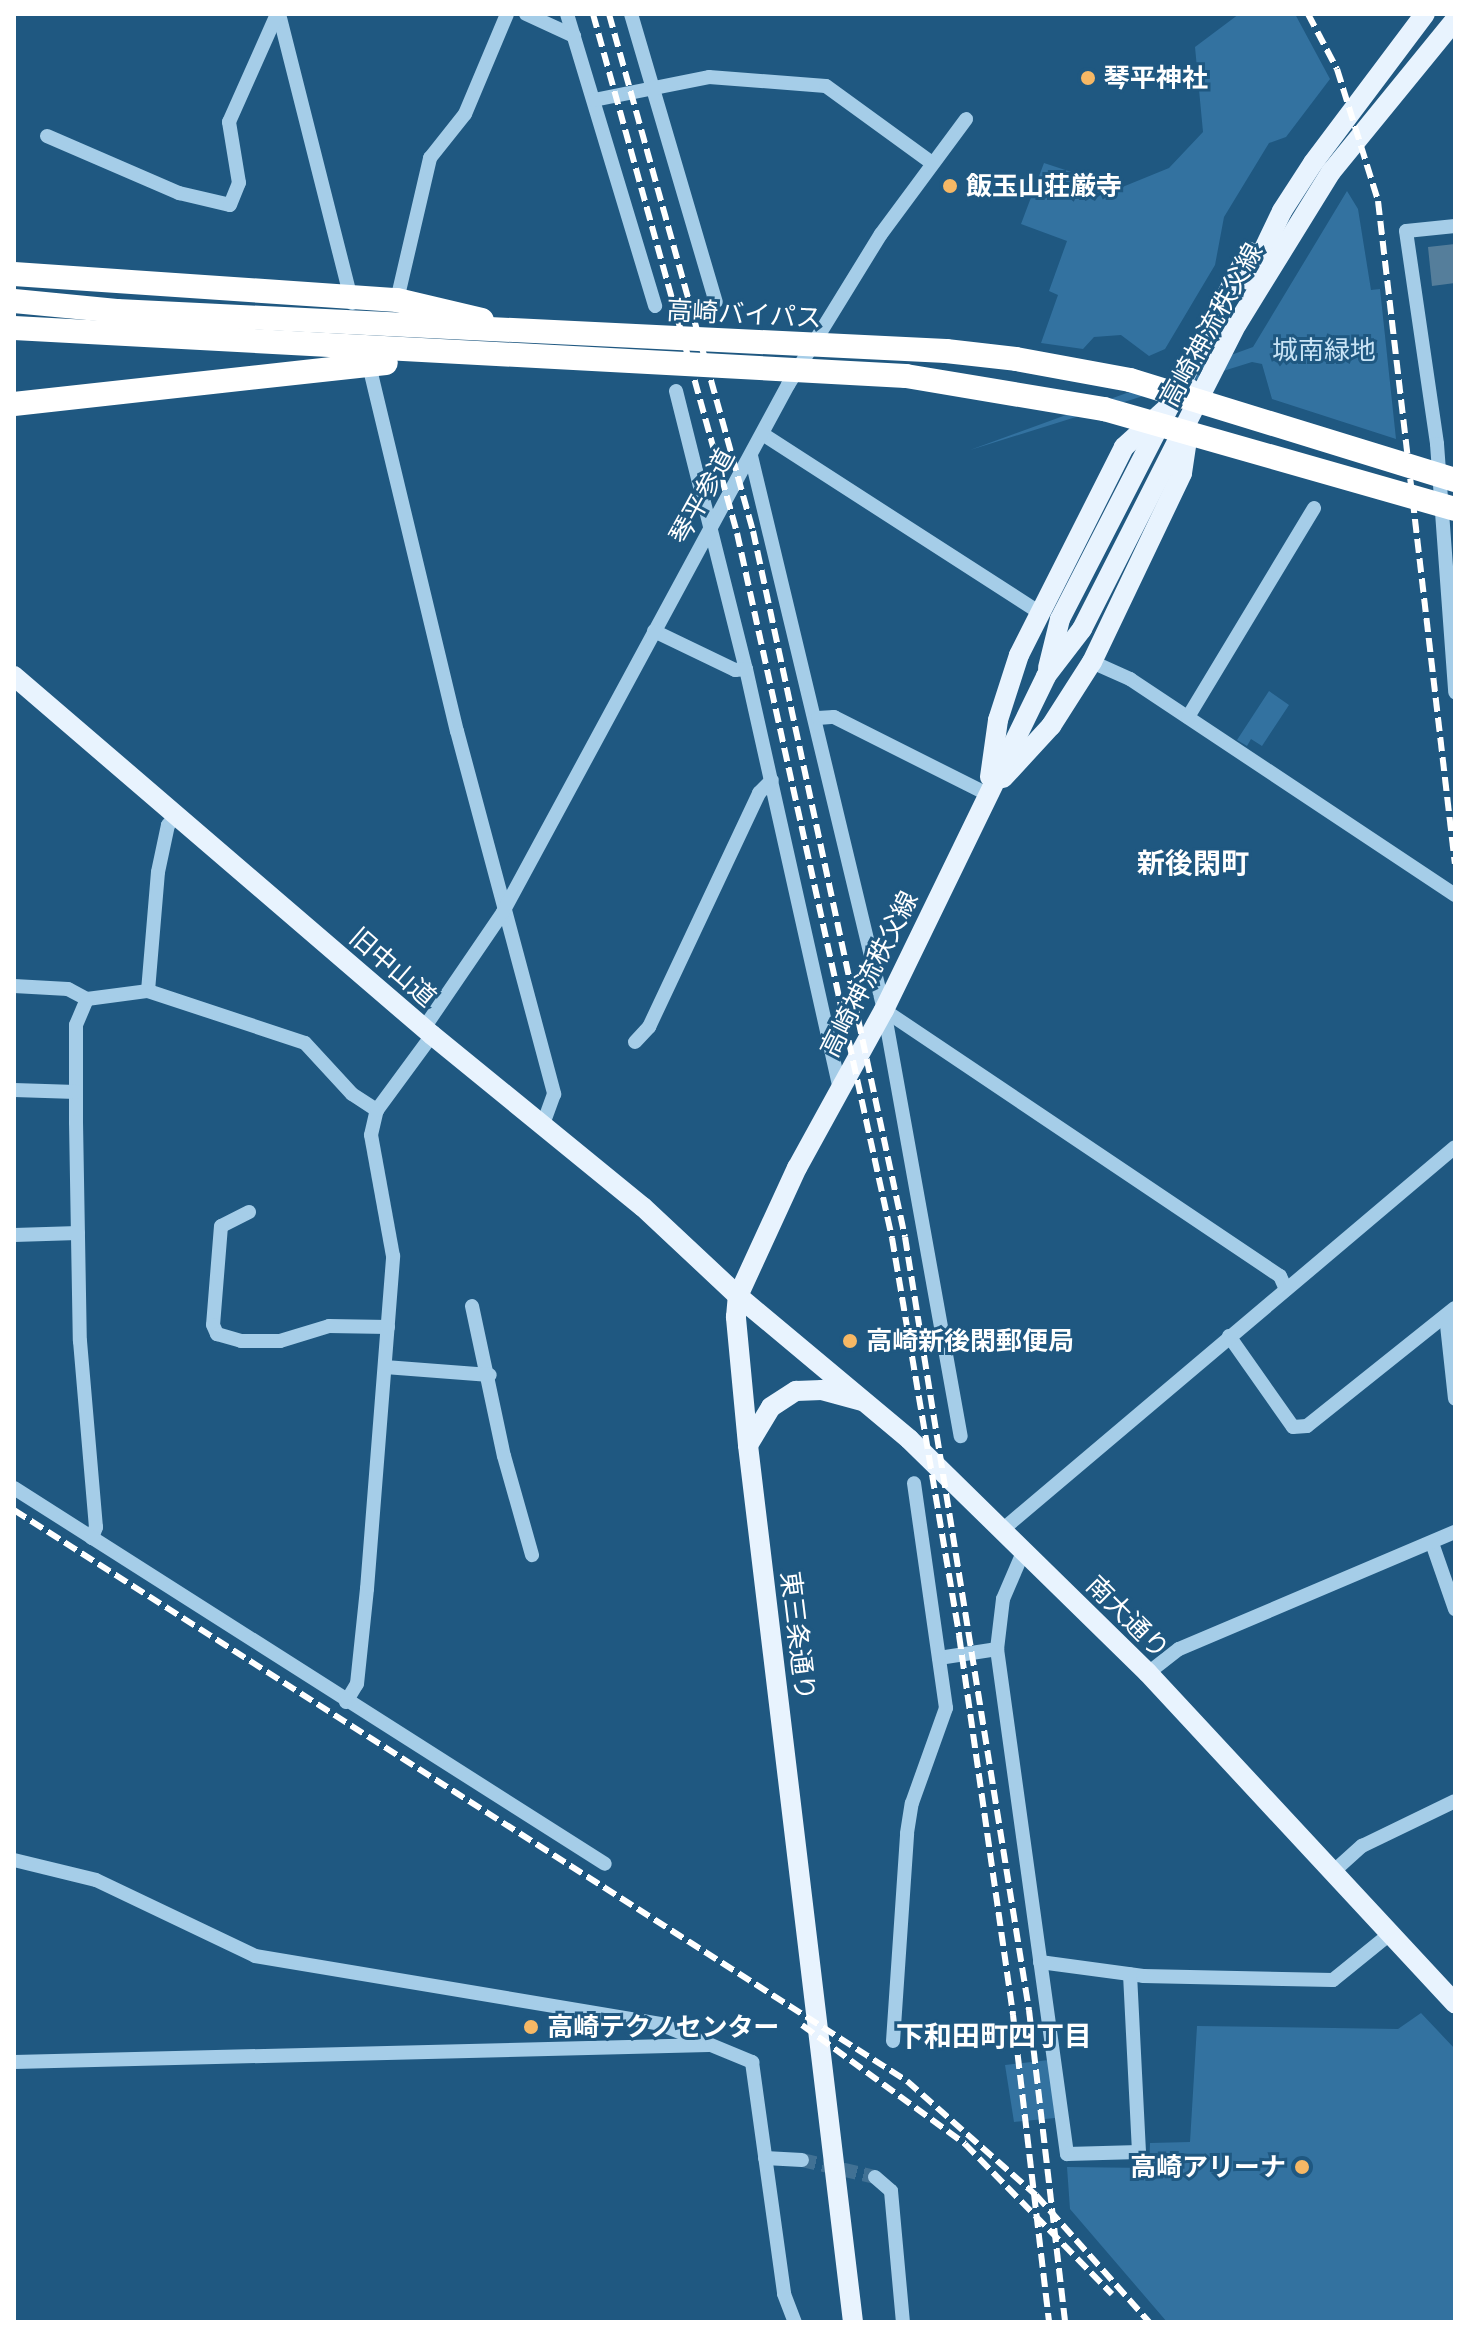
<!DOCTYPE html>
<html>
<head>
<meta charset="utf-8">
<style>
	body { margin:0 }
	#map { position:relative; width:1469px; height:2336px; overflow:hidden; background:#1f5881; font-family:Lato,"Noto Sans JP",sans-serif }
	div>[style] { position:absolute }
	.green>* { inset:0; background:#3372a0 }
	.water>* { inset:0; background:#557e9b }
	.minor-tunnel>* { height:14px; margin-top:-7px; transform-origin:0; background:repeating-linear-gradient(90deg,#417194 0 14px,transparent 0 21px) }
	.minor>* { height:14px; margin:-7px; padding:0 7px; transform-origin:7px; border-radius:7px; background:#a5cde8 }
	.major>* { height:20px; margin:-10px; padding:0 10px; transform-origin:10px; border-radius:10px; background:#e8f3fe }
	.highway>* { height:24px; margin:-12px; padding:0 12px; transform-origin:12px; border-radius:12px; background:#fff }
	.rail>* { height:6px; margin-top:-3px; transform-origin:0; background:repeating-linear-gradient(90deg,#fff 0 14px,transparent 0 20px) }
	.dots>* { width:22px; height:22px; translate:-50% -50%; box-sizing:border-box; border:4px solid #1f5881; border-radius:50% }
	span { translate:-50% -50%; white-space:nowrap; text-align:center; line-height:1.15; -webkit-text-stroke:6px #1f5881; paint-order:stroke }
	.poi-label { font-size:26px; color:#fff; font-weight:700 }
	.left { translate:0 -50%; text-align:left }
	.right { translate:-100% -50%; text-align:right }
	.street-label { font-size:26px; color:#fff }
	.park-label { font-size:26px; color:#c9e4f6 }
	.neighbourhood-label { font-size:28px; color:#fff; font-weight:700 }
	.frame { position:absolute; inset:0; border:16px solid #fff; pointer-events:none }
</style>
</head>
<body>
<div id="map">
	<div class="green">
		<div style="clip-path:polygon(1239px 14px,1295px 14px,1330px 79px,1286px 137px,1269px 143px,1224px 217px,1215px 265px,1165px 349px,1149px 356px,1121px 335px,1094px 337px,1083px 349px,1041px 343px,1058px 295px,1049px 291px,1067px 241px,1021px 224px,1044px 163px,1120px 188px,1169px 168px,1203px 132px,1195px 47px)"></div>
		<div style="clip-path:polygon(1347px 191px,1358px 209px,1371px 290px,1380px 289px,1396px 439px,1272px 399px,1262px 364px,1252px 362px,970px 450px,1253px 347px)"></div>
		<div style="clip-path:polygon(1269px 691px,1289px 705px,1262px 746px,1251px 739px,1247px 746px,1237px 740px)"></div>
		<div style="clip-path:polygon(1421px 2013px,1455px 2049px,1455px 2322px,1167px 2322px,1070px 2209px,1067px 2167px,1149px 2168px,1150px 2143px,1190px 2142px,1197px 2026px,1398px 2029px)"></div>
		<div style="clip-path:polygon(1049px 2060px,1055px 2118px,1014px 2122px,1005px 2065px)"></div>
	</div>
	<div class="water">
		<div style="clip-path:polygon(1455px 244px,1455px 283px,1432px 286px,1428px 247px)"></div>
	</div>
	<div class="minor-tunnel">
		<div style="left:802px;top:2160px;width:75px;rotate:13.1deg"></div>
	</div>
	<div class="minor">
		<div style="left:279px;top:14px;width:298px;rotate:75.8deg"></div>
		<div style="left:526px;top:14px;width:53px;rotate:24.6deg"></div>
		<div style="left:567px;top:14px;width:305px;rotate:73.2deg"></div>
		<div style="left:631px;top:14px;width:300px;rotate:73.6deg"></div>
		<div style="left:594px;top:100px;width:117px;rotate:-11.3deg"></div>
		<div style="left:709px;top:77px;width:117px;rotate:4.4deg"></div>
		<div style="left:826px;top:86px;width:131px;rotate:36deg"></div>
		<div style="left:47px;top:136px;width:144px;rotate:23.4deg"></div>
		<div style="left:179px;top:193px;width:52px;rotate:13.2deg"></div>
		<div style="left:230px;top:205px;width:24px;rotate:-68deg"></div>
		<div style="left:239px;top:183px;width:62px;rotate:-99.3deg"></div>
		<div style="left:229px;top:122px;width:118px;rotate:-66deg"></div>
		<div style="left:1455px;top:226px;width:49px;rotate:174.2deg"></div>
		<div style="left:1406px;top:231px;width:215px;rotate:81.7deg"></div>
		<div style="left:1437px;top:444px;width:249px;rotate:85.8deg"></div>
		<div style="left:397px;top:300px;width:146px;rotate:-76.9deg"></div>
		<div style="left:430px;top:158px;width:56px;rotate:-51.5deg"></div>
		<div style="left:465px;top:114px;width:108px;rotate:-67.2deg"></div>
		<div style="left:368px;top:361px;width:381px;rotate:76.5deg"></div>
		<div style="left:457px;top:731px;width:376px;rotate:75deg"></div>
		<div style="left:554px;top:1094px;width:32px;rotate:110deg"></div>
		<div style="left:676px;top:391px;width:287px;rotate:75.9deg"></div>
		<div style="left:746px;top:669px;width:429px;rotate:77.4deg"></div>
		<div style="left:764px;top:435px;width:327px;rotate:32.8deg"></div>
		<div style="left:751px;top:456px;width:570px;rotate:76.5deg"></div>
		<div style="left:884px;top:1010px;width:433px;rotate:79.8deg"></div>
		<div style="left:654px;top:631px;width:90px;rotate:25.7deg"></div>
		<div style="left:735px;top:670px;width:11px;rotate:-5deg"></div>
		<div style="left:1092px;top:662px;width:42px;rotate:24.1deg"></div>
		<div style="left:1130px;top:679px;width:390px;rotate:33.6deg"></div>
		<div style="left:1188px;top:717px;width:244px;rotate:-58.9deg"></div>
		<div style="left:818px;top:718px;width:16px;rotate:-4deg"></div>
		<div style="left:834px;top:717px;width:171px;rotate:26.7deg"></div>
		<div style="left:14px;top:986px;width:54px;rotate:3.2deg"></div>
		<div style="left:68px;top:989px;width:21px;rotate:28deg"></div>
		<div style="left:87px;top:999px;width:62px;rotate:-7.5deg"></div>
		<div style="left:148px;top:991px;width:165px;rotate:18.3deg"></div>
		<div style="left:305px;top:1043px;width:69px;rotate:47.3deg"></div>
		<div style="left:352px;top:1094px;width:30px;rotate:33deg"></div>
		<div style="left:148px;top:991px;width:119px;rotate:-85.2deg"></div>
		<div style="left:158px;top:872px;width:48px;rotate:-78deg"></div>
		<div style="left:168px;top:825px;width:12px;rotate:-48deg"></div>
		<div style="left:87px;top:999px;width:28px;rotate:113deg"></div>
		<div style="left:76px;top:1025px;width:97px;rotate:90deg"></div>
		<div style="left:76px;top:1122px;width:219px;rotate:89deg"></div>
		<div style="left:80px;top:1341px;width:187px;rotate:85.1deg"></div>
		<div style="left:96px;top:1527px;width:12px;rotate:110deg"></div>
		<div style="left:884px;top:1010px;width:477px;rotate:33.9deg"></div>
		<div style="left:1280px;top:1276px;width:12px;rotate:66deg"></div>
		<div style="left:424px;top:1028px;width:140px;rotate:-55.7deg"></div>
		<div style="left:503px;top:912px;width:599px;rotate:-61.6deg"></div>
		<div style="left:788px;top:385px;width:177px;rotate:-58.4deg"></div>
		<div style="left:881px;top:234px;width:143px;rotate:-53.5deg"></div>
		<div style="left:635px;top:1042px;width:21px;rotate:-47deg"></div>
		<div style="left:649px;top:1027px;width:259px;rotate:-64.8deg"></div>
		<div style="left:759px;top:793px;width:18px;rotate:-45deg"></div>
		<div style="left:14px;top:1090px;width:62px;rotate:1.8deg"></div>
		<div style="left:249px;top:1212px;width:31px;rotate:153deg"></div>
		<div style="left:221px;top:1226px;width:99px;rotate:94.6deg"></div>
		<div style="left:213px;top:1325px;width:10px;rotate:66deg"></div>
		<div style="left:217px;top:1334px;width:25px;rotate:16deg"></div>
		<div style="left:241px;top:1341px;width:39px"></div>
		<div style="left:280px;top:1341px;width:51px;rotate:-17deg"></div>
		<div style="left:329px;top:1326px;width:59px;rotate:1deg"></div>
		<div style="left:14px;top:1235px;width:64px;rotate:-1.8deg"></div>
		<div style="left:472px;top:1306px;width:153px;rotate:78deg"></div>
		<div style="left:504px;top:1456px;width:103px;rotate:74.2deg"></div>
		<div style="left:1446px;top:1316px;width:83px;rotate:83.8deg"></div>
		<div style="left:1229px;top:1336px;width:111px;rotate:54.9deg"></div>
		<div style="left:1293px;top:1427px;width:14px;rotate:-4deg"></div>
		<div style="left:1307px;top:1426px;width:189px;rotate:-38.6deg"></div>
		<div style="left:385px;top:1367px;width:105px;rotate:4.4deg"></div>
		<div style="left:14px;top:1488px;width:700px;rotate:32.46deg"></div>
		<div style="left:1002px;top:1530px;width:593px;rotate:-40.21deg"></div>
		<div style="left:1432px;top:1543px;width:70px;rotate:70.8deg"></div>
		<div style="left:1024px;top:1550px;width:53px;rotate:113.2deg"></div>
		<div style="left:1003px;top:1599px;width:50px;rotate:96.8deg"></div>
		<div style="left:997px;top:1649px;width:510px;rotate:82.11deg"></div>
		<div style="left:1067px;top:2154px;width:72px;rotate:-1.6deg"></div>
		<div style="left:1139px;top:2152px;width:178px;rotate:-92.9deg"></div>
		<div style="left:939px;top:1658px;width:59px;rotate:-8.8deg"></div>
		<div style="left:1148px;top:1673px;width:39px;rotate:-38deg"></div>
		<div style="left:1179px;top:1649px;width:300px;rotate:-23deg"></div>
		<div style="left:346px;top:1702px;width:21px;rotate:-59deg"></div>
		<div style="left:357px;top:1684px;width:96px;rotate:-84deg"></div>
		<div style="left:367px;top:1589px;width:334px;rotate:-85.5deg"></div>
		<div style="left:393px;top:1256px;width:123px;rotate:-100.3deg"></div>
		<div style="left:371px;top:1135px;width:26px;rotate:-77deg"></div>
		<div style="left:377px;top:1110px;width:93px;rotate:-53.7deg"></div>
		<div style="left:14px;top:1860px;width:84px;rotate:13.7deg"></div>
		<div style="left:96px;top:1880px;width:176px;rotate:25.5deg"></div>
		<div style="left:255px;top:1956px;width:411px;rotate:9.5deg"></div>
		<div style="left:660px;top:2024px;width:100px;rotate:22.4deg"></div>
		<div style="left:752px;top:2062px;width:234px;rotate:82.1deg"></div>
		<div style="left:784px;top:2294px;width:30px;rotate:69deg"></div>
		<div style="left:1334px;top:1871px;width:38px;rotate:-42deg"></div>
		<div style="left:1362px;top:1846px;width:103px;rotate:-25.8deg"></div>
		<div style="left:1040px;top:1962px;width:104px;rotate:7.7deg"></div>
		<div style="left:1143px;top:1976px;width:190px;rotate:1.2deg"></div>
		<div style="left:1333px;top:1980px;width:75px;rotate:-39deg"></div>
		<div style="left:893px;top:2041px;width:208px;rotate:-86.1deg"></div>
		<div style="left:907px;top:1833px;width:30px;rotate:-81deg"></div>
		<div style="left:912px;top:1803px;width:101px;rotate:-70.3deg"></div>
		<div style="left:946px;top:1708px;width:227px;rotate:-98.1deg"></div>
		<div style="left:14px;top:2062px;width:695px;rotate:-1.4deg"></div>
		<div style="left:765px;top:2158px;width:37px;rotate:3deg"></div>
		<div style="left:875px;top:2177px;width:21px;rotate:41deg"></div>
		<div style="left:891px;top:2191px;width:132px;rotate:84.8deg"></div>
	</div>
	<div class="major">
		<div style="left:1249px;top:280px;width:76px;rotate:-64.4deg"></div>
		<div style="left:1282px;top:211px;width:57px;rotate:-57.1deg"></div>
		<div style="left:1313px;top:163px;width:186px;rotate:-53.1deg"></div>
		<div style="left:1048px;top:668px;width:50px;rotate:-76.2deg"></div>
		<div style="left:1060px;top:619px;width:413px;rotate:-62.8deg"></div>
		<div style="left:14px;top:676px;width:551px;rotate:40.66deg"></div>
		<div style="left:432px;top:1035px;width:272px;rotate:39.2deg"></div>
		<div style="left:643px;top:1207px;width:130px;rotate:43.1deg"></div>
		<div style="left:738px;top:1296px;width:223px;rotate:39.9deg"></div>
		<div style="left:909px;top:1439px;width:334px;rotate:44.4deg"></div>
		<div style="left:1148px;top:1673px;width:451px;rotate:47.1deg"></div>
		<div style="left:990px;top:777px;width:58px;rotate:-82deg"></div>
		<div style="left:998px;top:720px;width:68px;rotate:-72.1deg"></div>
		<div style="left:1019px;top:655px;width:233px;rotate:-63.2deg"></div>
		<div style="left:1124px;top:447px;width:88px;rotate:-42.2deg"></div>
		<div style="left:1003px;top:778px;width:71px;rotate:-47.3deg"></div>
		<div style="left:1051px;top:726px;width:76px;rotate:-57.4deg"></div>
		<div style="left:1092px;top:662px;width:209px;rotate:-64.5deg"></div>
		<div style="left:1182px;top:473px;width:40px;rotate:-81.5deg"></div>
		<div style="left:748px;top:1445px;width:44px;rotate:-58.8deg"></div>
		<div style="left:771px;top:1407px;width:30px;rotate:-33deg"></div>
		<div style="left:796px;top:1391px;width:26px;rotate:-2deg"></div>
		<div style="left:822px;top:1390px;width:41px;rotate:15.4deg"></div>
		<div style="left:853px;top:2322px;width:883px;rotate:-96.83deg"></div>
		<div style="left:748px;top:1445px;width:129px;rotate:-95.4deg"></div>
		<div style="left:736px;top:1317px;width:21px;rotate:-85deg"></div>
		<div style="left:738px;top:1296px;width:141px;rotate:-65.3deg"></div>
		<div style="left:797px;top:1168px;width:180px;rotate:-61.2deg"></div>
		<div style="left:884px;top:1010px;width:371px;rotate:-64.1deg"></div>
		<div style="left:1046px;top:676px;width:59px;rotate:-52.5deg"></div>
		<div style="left:1082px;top:629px;width:342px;rotate:-63.1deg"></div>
		<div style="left:1237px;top:324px;width:179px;rotate:-58.3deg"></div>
		<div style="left:1331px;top:172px;width:196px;rotate:-50.8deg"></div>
	</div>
	<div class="highway">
		<div style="left:14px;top:274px;width:384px;rotate:3.9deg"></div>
		<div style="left:397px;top:300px;width:87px;rotate:13.2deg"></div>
		<div style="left:14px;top:301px;width:103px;rotate:5.5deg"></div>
		<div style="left:117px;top:311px;width:830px;rotate:2.76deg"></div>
		<div style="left:946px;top:351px;width:70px;rotate:6.5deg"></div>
		<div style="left:1016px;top:359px;width:116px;rotate:10.4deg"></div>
		<div style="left:1130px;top:380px;width:340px;rotate:17.1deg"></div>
		<div style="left:14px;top:328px;width:893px;rotate:3.08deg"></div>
		<div style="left:906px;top:376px;width:201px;rotate:9.5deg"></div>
		<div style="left:1104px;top:409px;width:365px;rotate:15.9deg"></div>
		<div style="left:14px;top:404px;width:374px;rotate:-6.3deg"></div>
	</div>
	<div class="rail">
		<div style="left:593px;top:14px;width:539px;rotate:74.49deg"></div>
		<div style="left:737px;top:533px;width:722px;rotate:77.6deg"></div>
		<div style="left:892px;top:1238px;width:403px;rotate:80.4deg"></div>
		<div style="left:959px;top:1635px;width:384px;rotate:81.9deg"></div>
		<div style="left:1013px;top:2015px;width:309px;rotate:83.3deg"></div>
		<div style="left:609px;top:14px;width:537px;rotate:74.44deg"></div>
		<div style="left:753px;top:531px;width:722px;rotate:77.85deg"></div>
		<div style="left:905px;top:1237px;width:783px;rotate:80.89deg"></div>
		<div style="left:1029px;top:2010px;width:314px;rotate:83.4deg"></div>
		<div style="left:1308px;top:14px;width:62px;rotate:62.2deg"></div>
		<div style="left:1337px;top:69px;width:138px;rotate:72.7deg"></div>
		<div style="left:1378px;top:201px;width:667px;rotate:83.38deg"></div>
		<div style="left:14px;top:1510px;width:1060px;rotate:32.6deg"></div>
		<div style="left:907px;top:2081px;width:172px;rotate:41.5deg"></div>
		<div style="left:1036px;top:2195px;width:170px;rotate:48.3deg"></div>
		<div style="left:802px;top:2025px;width:202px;rotate:36.1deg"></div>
		<div style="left:965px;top:2144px;width:210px;rotate:45.6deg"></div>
	</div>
	<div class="dots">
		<div style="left:1088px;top:78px;background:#f6b865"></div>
		<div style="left:950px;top:186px;background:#f6b865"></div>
		<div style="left:850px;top:1341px;background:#f6b865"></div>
		<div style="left:531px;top:2027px;background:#f6b865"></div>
		<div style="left:1302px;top:2167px;background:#f6b865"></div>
	</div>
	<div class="poi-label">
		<span class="left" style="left:1104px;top:78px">琴平神社</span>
		<span class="left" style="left:966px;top:186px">飯玉山荘厳寺</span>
		<span class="left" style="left:866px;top:1341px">高崎新後閑郵便局</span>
		<span class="left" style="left:547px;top:2027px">高崎テクノセンター</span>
		<span class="right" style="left:1286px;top:2167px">高崎アリーナ</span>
	</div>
	<div class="street-label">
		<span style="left:744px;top:314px;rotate:3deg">高崎バイパス</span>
		<span style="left:1211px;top:325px;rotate:-61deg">高崎神流秩父線</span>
		<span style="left:702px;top:496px;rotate:-61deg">琴平参道</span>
		<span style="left:393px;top:967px;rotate:41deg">旧中山道</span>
		<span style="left:869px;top:974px;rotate:-63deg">高崎神流秩父線</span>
		<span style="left:1128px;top:1617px;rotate:45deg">南大通り</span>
		<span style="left:798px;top:1636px;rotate:83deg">東三条通り</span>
	</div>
	<div class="park-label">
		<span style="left:1324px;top:350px">城南緑地</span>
	</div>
	<div class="neighbourhood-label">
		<span style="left:1193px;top:862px">新後閑町</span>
		<span style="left:994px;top:2035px">下和田町四丁目</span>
	</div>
	<div class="frame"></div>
</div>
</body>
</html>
